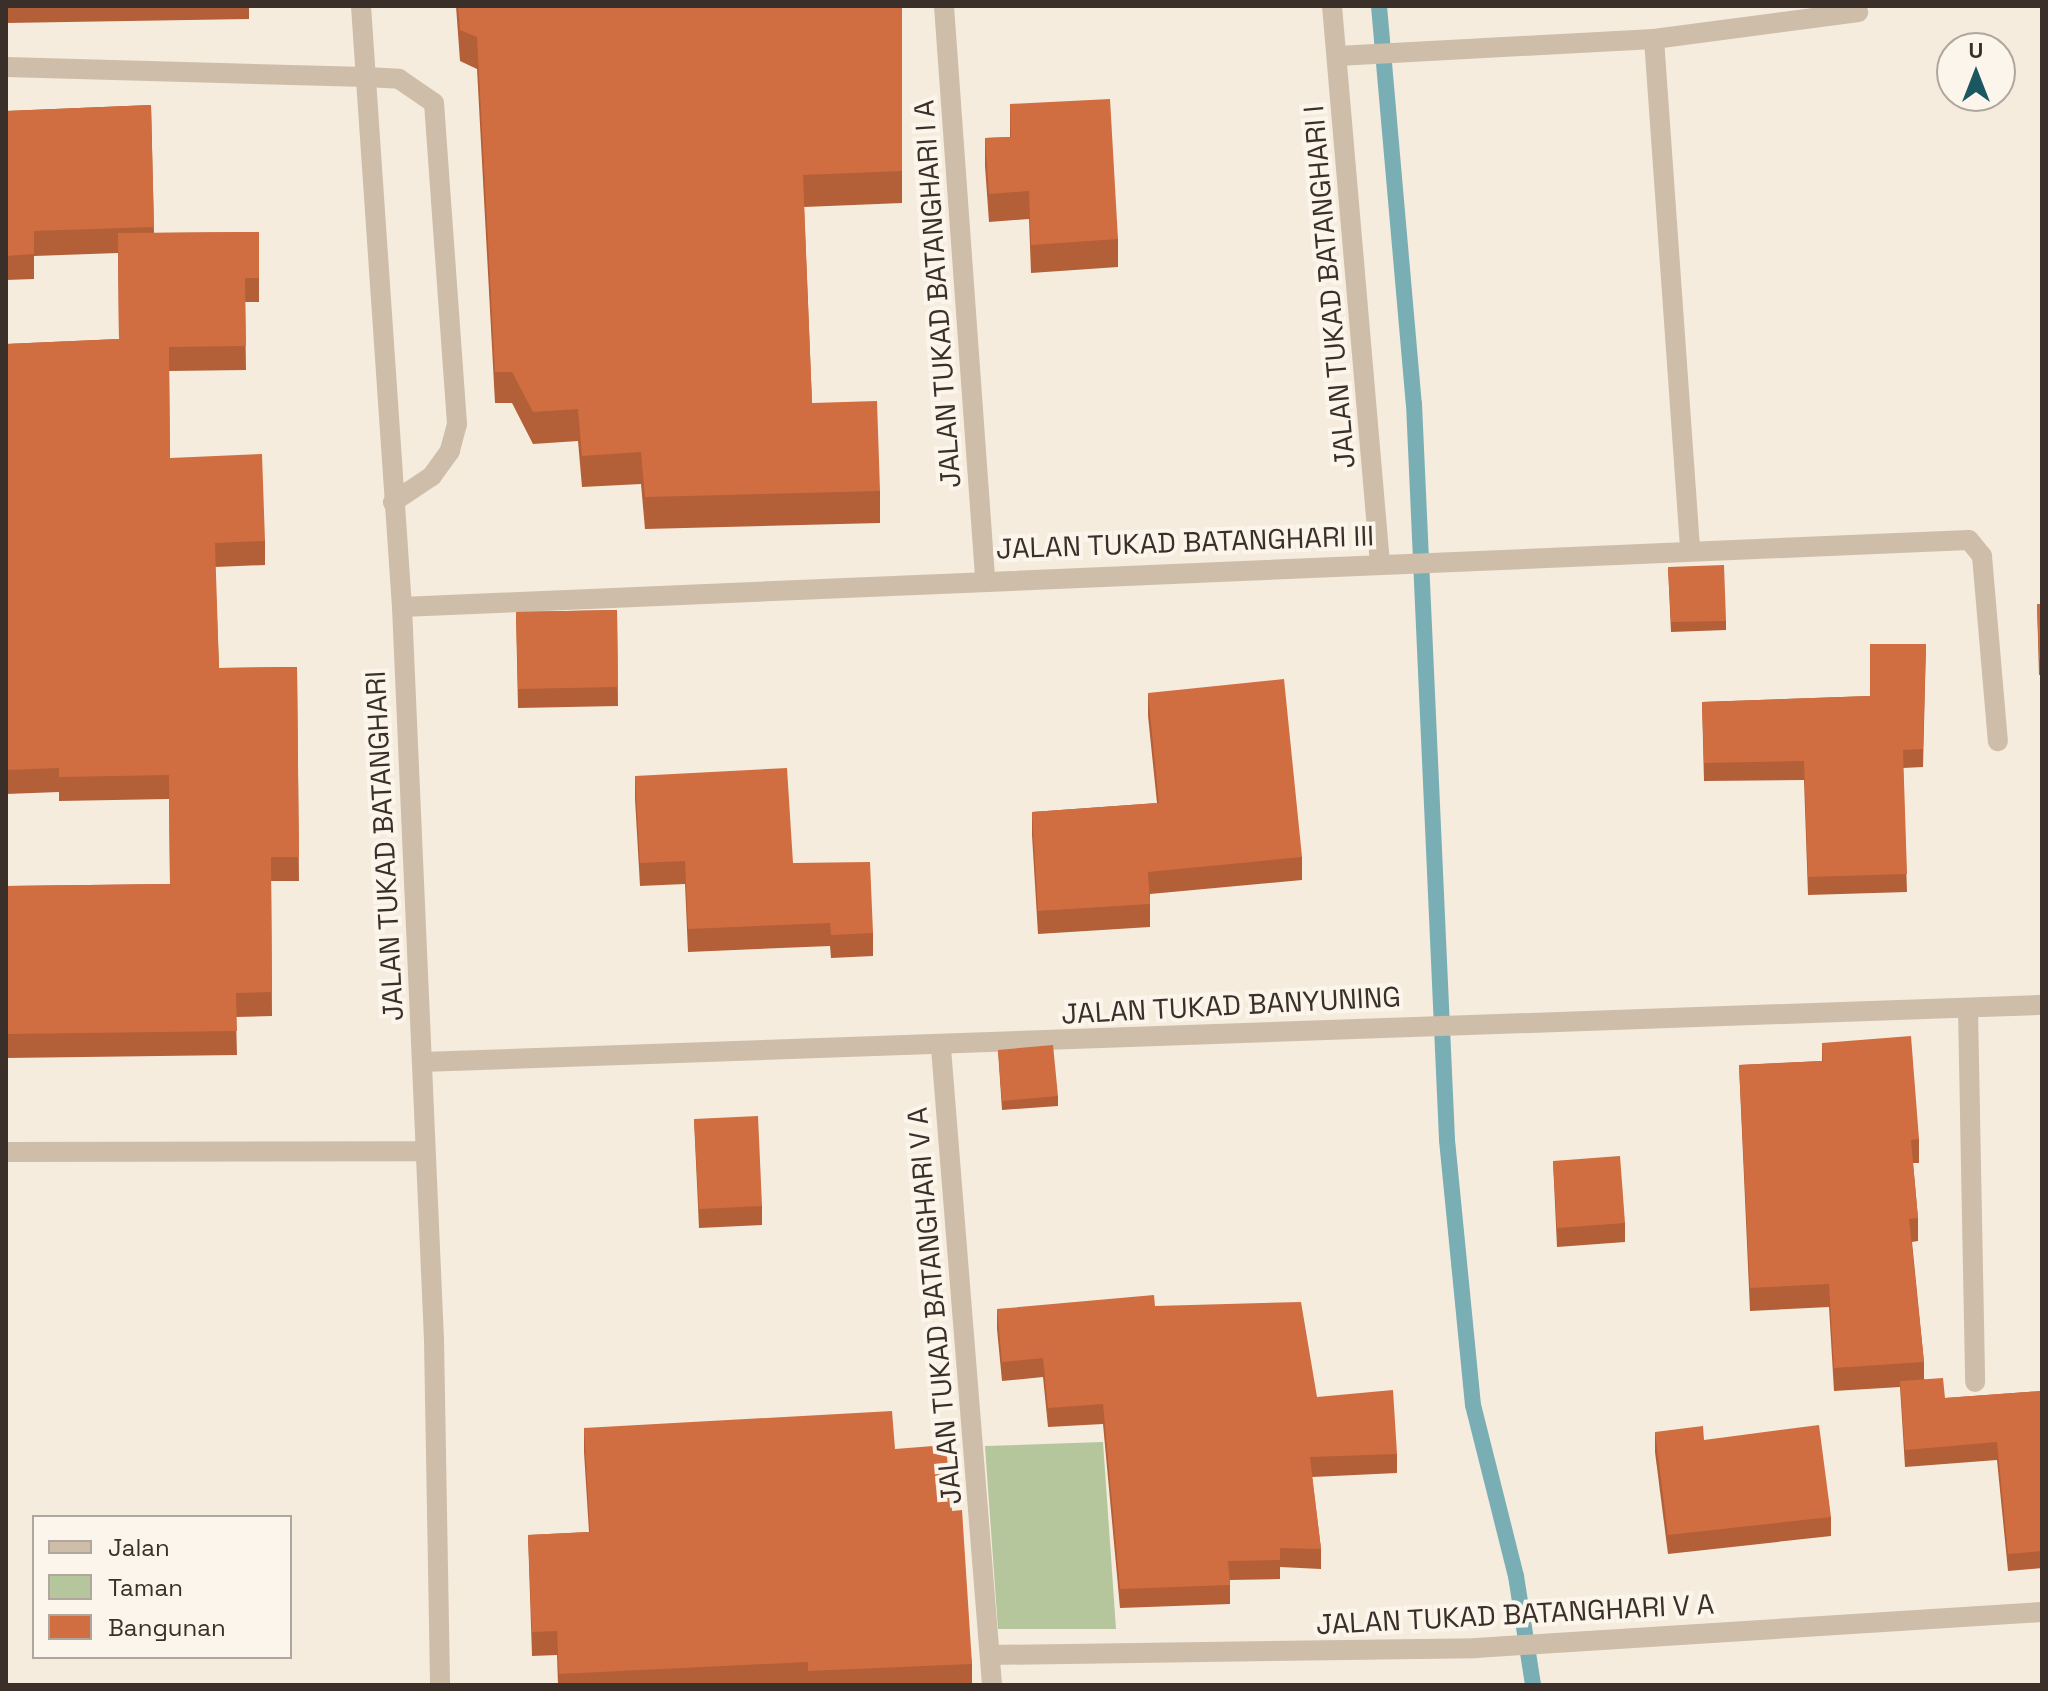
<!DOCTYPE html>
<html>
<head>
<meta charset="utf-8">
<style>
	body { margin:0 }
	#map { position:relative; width:2048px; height:1691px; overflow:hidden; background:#f5ecde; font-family:"Space Grotesk",sans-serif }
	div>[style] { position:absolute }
	.green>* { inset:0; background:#b5c69c }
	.stream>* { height:16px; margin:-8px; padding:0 8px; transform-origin:8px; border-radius:8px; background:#7aaeb5 }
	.service>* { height:20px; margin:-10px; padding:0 10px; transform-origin:10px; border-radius:10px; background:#cebda9 }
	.minor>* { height:20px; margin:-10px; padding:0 10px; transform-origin:10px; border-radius:10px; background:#cebda9 }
	.tertiary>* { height:20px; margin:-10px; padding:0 10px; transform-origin:10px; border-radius:10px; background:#cebda9 }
	.wall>* { inset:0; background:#b35f38 }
	.building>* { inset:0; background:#d06e41 }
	span { translate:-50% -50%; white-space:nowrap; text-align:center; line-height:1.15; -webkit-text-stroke:8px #fcf5eb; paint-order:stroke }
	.street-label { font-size:28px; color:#3b3029 }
	.frame { position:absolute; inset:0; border:8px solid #3b3029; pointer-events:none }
	.legend { position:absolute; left:32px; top:1515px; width:260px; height:144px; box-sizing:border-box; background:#fcf5eb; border:2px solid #afa69d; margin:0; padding:10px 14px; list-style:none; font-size:24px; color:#3b3029 }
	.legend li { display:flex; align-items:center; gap:16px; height:40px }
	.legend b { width:40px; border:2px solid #afa69d }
	.north { position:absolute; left:1936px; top:32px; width:80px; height:80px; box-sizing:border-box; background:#fcf5eb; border:2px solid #afa69d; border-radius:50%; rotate:0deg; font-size:22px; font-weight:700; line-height:32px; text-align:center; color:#3b3029 }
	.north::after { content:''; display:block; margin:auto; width:28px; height:36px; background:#1a5761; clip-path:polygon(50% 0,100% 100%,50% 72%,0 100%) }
</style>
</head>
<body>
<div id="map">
	<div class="green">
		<div style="clip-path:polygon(1103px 1442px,1116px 1629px,998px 1629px,985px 1446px)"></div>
	</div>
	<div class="stream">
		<div style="left:1379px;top:6px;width:400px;rotate:85deg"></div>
		<div style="left:1414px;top:404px;width:737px;rotate:87.43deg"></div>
		<div style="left:1447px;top:1140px;width:266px;rotate:84.4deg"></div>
		<div style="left:1473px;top:1405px;width:176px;rotate:75.9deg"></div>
		<div style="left:1516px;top:1576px;width:110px;rotate:81.1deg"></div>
	</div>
	<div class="service">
		<div style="left:366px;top:77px;width:33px;rotate:3deg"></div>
		<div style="left:399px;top:79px;width:42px;rotate:34.4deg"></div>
		<div style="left:434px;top:103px;width:322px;rotate:85.9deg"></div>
		<div style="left:457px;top:424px;width:28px;rotate:105deg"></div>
		<div style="left:450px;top:451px;width:31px;rotate:126deg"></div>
		<div style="left:432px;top:476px;width:47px;rotate:146.3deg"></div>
	</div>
	<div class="minor">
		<div style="left:944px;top:6px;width:572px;rotate:85.89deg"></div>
		<div style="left:1332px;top:6px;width:560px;rotate:85.08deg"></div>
		<div style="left:1654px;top:39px;width:510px;rotate:85.95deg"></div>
		<div style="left:1338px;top:56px;width:316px;rotate:-3.1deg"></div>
		<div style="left:1654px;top:39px;width:206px;rotate:-7.5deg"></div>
		<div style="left:6px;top:67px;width:360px;rotate:1.6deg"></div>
		<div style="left:402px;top:607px;width:1568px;rotate:-2.45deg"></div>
		<div style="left:1969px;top:540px;width:21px;rotate:51deg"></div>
		<div style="left:1982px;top:556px;width:186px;rotate:85.1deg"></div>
		<div style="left:1968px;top:1009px;width:373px;rotate:88.9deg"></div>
		<div style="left:941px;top:1048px;width:639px;rotate:85.42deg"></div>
		<div style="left:422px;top:1062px;width:1621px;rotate:-2.02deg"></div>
		<div style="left:6px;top:1152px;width:418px;rotate:-0.1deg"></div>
		<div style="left:991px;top:1655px;width:485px;rotate:-0.8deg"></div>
		<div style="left:1476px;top:1648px;width:567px;rotate:-3.64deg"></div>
	</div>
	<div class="tertiary">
		<div style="left:361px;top:6px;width:602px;rotate:86.1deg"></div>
		<div style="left:402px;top:607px;width:733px;rotate:87.5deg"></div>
		<div style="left:434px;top:1339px;width:346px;rotate:89deg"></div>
	</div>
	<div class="wall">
		<div style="clip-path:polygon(6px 6px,249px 6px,249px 19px,6px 23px)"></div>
		<div style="clip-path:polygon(456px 6px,902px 6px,902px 203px,804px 207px,812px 403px,880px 491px,880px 523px,645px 529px,641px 484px,582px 487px,578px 441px,533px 444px,512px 403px,495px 403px,477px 69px,460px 61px)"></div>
		<div style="clip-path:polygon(1010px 104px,1118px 239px,1118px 267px,1031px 273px,1029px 219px,989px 222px,985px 166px,985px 138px,1010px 137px)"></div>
		<div style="clip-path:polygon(151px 105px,154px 233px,259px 232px,259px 302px,245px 302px,246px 370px,169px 371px,170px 458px,265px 541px,265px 565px,215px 567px,219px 668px,297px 667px,299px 881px,271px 881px,272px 1016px,236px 1017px,237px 1055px,6px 1058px,6px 886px,170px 884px,169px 799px,59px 801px,59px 792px,6px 794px,6px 344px,119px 339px,118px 253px,34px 256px,34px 279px,6px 280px,6px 111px)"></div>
		<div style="clip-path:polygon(1668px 567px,1726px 621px,1726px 630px,1671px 632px)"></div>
		<div style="clip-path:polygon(2037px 604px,2042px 604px,2042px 675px,2039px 675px)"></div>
		<div style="clip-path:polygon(617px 610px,618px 706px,518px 708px,516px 612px)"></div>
		<div style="clip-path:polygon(1926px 644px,1923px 767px,1903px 768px,1907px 892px,1808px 895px,1804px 780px,1704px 781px,1702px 702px,1870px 696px)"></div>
		<div style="clip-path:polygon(1148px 693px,1302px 857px,1302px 880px,1150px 894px,1150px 927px,1038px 934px,1032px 835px,1032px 812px,1157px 803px,1148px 716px)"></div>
		<div style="clip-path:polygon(635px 776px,793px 863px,873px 933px,873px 956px,831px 958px,830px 946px,688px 952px,685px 884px,640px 886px,635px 799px)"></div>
		<div style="clip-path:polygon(1822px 1043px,1919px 1139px,1919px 1163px,1913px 1163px,1918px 1218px,1918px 1241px,1912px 1242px,1924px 1362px,1924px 1379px,1945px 1398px,2042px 1391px,2042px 1568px,2008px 1571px,1997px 1460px,1905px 1467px,1900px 1387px,1834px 1391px,1829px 1307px,1750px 1311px,1739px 1065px,1822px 1061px)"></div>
		<div style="clip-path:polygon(998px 1050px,1058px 1096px,1058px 1106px,1002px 1110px)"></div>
		<div style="clip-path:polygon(694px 1119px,762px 1206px,762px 1225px,699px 1228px)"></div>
		<div style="clip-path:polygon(1553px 1161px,1625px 1223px,1625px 1242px,1557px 1247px)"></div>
		<div style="clip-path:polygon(1155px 1306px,1317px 1397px,1397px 1454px,1397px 1473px,1312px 1477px,1321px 1549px,1321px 1569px,1280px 1567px,1280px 1579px,1230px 1580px,1230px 1604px,1120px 1608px,1103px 1424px,1048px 1427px,1043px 1377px,1002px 1381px,997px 1329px,997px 1309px)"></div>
		<div style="clip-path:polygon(584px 1428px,895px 1449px,952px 1511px,972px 1664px,972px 1685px,558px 1685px,557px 1655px,532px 1656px,528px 1535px,589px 1532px,584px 1452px)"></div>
		<div style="clip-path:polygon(1655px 1432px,1704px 1440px,1831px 1517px,1831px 1536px,1668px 1554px,1655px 1452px)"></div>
	</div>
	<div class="building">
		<div style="clip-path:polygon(458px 6px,902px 6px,902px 171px,803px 175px,812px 403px,877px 401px,880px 491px,645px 497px,641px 452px,582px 456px,578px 409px,533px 412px,512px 372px,495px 372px,477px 37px,460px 30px)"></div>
		<div style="clip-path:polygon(1110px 99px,1118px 239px,1031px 245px,1029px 191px,989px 194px,985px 138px,1011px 137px,1010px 104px)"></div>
		<div style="clip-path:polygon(151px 105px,154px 227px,34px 231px,34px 254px,6px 256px,6px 111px)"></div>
		<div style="clip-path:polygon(259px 232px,259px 278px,245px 278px,246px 346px,169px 347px,170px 458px,262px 454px,265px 541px,215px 543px,219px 668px,297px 667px,299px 857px,271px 857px,272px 992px,236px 993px,237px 1031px,6px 1034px,6px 886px,170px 884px,169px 775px,59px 777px,59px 768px,6px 770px,6px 344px,119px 339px,118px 233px)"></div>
		<div style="clip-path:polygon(1724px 565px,1726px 621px,1671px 622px,1668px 567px)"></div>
		<div style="clip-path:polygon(2037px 604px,2042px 604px,2042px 659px,2039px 659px)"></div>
		<div style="clip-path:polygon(617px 610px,618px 687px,518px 689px,516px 612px)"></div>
		<div style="clip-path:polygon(1870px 644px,1926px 644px,1923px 749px,1903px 750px,1907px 874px,1808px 877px,1804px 761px,1704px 763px,1702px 702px,1870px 696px)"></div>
		<div style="clip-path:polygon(1284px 679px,1302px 857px,1148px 872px,1150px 904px,1038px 911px,1032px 812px,1159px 803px,1148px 693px)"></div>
		<div style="clip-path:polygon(787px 768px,793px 863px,870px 862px,873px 933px,831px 935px,830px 923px,688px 929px,685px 861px,640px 863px,635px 776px)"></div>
		<div style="clip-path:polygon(1911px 1036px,1919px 1139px,1911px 1140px,1918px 1218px,1909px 1219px,1924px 1362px,1834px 1368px,1829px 1284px,1750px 1288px,1739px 1065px,1823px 1061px,1822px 1043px)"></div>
		<div style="clip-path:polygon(1053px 1045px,1058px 1096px,1002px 1101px,998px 1050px)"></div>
		<div style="clip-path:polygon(758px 1116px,762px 1206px,699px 1209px,694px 1119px)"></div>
		<div style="clip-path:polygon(1620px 1156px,1625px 1223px,1557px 1228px,1553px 1161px)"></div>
		<div style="clip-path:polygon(1154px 1295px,1155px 1306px,1301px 1302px,1317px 1397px,1393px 1390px,1397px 1454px,1310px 1457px,1321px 1549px,1280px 1548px,1280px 1560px,1228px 1561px,1230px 1585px,1120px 1589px,1103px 1404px,1048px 1408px,1043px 1358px,1002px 1362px,997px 1309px)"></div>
		<div style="clip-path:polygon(1943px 1378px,1945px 1398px,2042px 1391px,2042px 1551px,2008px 1554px,1997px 1442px,1905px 1450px,1900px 1381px)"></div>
		<div style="clip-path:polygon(892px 1411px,895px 1449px,946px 1445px,952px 1511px,962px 1510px,972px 1664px,808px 1671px,808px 1662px,559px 1674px,557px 1631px,532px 1632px,528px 1535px,590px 1532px,584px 1428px)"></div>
		<div style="clip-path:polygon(1819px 1425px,1831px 1517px,1668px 1535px,1655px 1432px,1703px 1426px,1704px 1440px)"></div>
	</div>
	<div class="street-label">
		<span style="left:1329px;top:287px;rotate:-95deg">JALAN TUKAD BATANGHARI I</span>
		<span style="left:937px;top:294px;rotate:-94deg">JALAN TUKAD BATANGHARI I A</span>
		<span style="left:1185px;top:542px;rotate:-2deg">JALAN TUKAD BATANGHARI III</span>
		<span style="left:384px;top:846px;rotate:-93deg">JALAN TUKAD BATANGHARI</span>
		<span style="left:1231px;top:1005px;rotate:-3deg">JALAN TUKAD BANYUNING</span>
		<span style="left:934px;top:1306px;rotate:-95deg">JALAN TUKAD BATANGHARI V A</span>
		<span style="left:1515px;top:1614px;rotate:-3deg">JALAN TUKAD BATANGHARI V A</span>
	</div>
	<div class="frame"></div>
	<ul class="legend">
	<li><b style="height:10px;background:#cebda9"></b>Jalan</li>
	<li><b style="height:22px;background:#b5c69c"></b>Taman</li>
	<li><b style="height:22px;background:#d06e41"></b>Bangunan</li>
	</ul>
	<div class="north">U</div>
</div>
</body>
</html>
